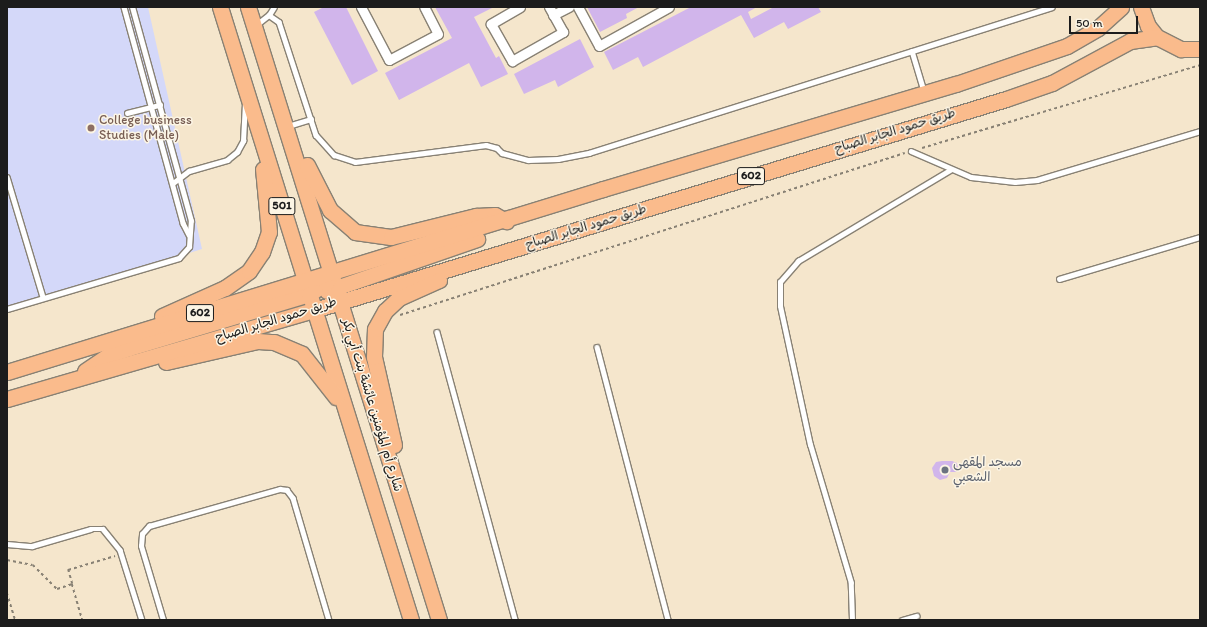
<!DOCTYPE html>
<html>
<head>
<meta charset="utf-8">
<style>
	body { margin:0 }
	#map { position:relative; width:1207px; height:627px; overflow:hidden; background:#f5e6cc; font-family:Itim,"Playpen Sans Arabic",sans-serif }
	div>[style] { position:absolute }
	.built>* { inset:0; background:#d4d8f9 }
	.building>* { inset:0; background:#d1b5eb }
	.path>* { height:1.5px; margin-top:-0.75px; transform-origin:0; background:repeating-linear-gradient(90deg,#888174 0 3px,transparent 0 6px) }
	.roads { filter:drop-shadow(1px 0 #888174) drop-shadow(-1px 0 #888174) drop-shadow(0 1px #888174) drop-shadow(0 -1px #888174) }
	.lane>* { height:4.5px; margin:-2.25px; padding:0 2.25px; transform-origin:2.25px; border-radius:2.25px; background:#fff }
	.street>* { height:9px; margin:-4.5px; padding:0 4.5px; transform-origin:4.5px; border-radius:4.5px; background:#fff }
	.primary>* { height:15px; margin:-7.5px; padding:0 7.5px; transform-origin:7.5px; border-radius:7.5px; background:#fabb8c }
	.dots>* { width:11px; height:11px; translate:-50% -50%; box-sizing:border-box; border:2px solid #fcf5e5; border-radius:50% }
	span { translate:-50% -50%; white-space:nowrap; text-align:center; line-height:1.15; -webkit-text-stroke:3px #fcf5e5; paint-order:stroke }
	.shield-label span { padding:1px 3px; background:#fcf5e5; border:1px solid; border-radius:3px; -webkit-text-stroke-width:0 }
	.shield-label { font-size:12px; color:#1c1c1c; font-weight:700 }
	.education-label { font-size:13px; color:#785e54 }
	.left { translate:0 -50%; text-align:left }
	.street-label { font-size:13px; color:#1c1c1c }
	.worship-label { font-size:13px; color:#5b616d }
	.frame { position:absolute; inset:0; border:8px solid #1c1c1c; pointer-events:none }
	.scale { position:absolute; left:1069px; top:16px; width:69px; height:18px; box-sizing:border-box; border:2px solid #1c1c1c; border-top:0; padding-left:5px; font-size:12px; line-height:14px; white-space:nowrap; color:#1c1c1c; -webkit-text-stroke:3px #fcf5e5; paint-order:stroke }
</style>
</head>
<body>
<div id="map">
	<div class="built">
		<div style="clip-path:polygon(7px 7px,148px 7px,202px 249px,7px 310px)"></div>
	</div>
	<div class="building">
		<div style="clip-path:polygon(324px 7px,346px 7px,378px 71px,352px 85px,314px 12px)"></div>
		<div style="clip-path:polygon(435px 7px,494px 7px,474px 17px,496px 58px,499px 56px,508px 74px,481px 87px,469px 63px,399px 100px,385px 73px,452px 38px)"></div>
		<div style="clip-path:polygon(587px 7px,639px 7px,626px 14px,627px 18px,600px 32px)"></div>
		<div style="clip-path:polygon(691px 7px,757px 7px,748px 12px,751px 19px,774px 7px,818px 7px,821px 12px,788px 29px,784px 22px,754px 38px,741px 15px,643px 67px,638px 57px,613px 70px,604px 52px)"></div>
		<div style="clip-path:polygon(580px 39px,594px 67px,558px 87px,555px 80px,524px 94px,514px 74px)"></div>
		<div style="clip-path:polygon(942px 461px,952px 461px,957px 463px,958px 468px,956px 472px,950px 472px,947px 478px,940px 480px,934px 476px,932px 468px,936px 462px)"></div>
	</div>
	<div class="path">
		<div style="left:922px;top:148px;width:290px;rotate:-16.6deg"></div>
		<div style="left:400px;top:315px;width:530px;rotate:-17.79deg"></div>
		<div style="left:7px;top:560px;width:26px;rotate:11deg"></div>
		<div style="left:33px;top:565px;width:34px;rotate:45deg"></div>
		<div style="left:57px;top:589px;width:16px;rotate:-18deg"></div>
		<div style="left:72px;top:584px;width:37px;rotate:74deg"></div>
		<div style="left:72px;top:584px;width:15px;rotate:-106deg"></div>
		<div style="left:68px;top:570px;width:49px;rotate:-16.6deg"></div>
		<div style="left:7px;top:593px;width:28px;rotate:73deg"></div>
	</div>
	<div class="roads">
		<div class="lane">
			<div style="left:124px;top:7px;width:224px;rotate:74.7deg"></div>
			<div style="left:183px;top:223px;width:13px;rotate:63deg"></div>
			<div style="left:269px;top:15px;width:12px;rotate:35deg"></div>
			<div style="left:279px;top:22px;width:119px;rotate:71.9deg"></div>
			<div style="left:316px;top:135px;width:27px;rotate:48deg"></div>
			<div style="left:334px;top:155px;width:22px;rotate:18deg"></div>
			<div style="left:355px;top:162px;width:132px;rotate:-7.4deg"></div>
			<div style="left:486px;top:145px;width:11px;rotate:15deg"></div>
			<div style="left:497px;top:148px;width:7px;rotate:45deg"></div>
			<div style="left:502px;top:153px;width:27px;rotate:15deg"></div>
			<div style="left:528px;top:160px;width:30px;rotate:-2deg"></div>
			<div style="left:558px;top:159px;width:32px;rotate:-11deg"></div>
			<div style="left:589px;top:153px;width:485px;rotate:-17.5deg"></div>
			<div style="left:256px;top:25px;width:16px;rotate:-38deg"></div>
			<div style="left:269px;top:15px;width:9px;rotate:-58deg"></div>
			<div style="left:912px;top:51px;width:42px;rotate:73.3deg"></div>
			<div style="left:127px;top:113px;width:34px;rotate:-14deg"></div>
			<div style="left:288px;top:126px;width:24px;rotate:-17deg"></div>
			<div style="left:911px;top:151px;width:65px;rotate:23.4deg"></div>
			<div style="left:971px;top:177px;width:44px;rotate:6.5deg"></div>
			<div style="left:1015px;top:182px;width:22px;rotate:-5deg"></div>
			<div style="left:1037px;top:180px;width:170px;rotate:-16.7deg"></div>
			<div style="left:7px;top:177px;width:125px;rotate:73.3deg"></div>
			<div style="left:173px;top:183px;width:20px;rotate:-37deg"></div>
			<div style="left:189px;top:171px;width:40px;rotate:-16deg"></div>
			<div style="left:227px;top:160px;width:13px;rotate:-39deg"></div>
			<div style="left:237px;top:152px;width:13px;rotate:-61deg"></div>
			<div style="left:243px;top:141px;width:36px;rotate:-87deg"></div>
			<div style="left:1059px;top:279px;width:147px;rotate:-16.6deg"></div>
			<div style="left:7px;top:309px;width:179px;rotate:-16.5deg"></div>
			<div style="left:179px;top:258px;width:15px;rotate:-48deg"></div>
			<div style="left:189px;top:247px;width:26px;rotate:-86deg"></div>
			<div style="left:191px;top:221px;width:222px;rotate:-105.4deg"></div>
			<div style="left:437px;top:332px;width:298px;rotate:74.8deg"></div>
			<div style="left:597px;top:347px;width:282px;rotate:75.4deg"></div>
			<div style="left:7px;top:544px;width:25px;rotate:5deg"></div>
			<div style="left:32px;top:546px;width:61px;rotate:-16.1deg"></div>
			<div style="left:91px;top:529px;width:12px"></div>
			<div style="left:103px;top:529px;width:27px;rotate:51deg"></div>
			<div style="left:120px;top:550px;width:73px;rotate:72.6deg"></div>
			<div style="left:163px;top:620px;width:77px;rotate:-106.6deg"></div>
			<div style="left:141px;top:546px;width:12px;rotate:-85deg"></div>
			<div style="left:142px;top:534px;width:11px;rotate:-49deg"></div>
			<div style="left:149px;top:526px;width:136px;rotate:-15.8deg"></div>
			<div style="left:280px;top:489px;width:7px;rotate:8deg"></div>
			<div style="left:287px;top:490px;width:10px;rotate:53deg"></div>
			<div style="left:293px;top:498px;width:127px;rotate:73.6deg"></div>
			<div style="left:852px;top:620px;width:37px;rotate:-92deg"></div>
			<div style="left:851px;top:583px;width:144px;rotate:-106.5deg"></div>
			<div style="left:810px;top:445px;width:142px;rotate:-102.2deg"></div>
			<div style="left:780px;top:306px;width:24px;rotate:-90deg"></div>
			<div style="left:780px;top:282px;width:28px;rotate:-49deg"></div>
			<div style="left:798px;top:261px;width:177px;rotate:-30.9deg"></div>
			<div style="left:902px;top:620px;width:15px;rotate:-16deg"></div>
		</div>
		<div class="street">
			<div style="left:361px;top:7px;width:60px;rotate:62.2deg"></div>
			<div style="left:389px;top:60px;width:55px;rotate:-28deg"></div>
			<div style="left:438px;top:34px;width:30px;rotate:-117deg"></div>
			<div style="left:520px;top:7px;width:34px;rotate:150deg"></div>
			<div style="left:491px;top:24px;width:43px;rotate:60.4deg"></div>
			<div style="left:512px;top:61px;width:59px;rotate:-29.6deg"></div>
			<div style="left:563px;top:32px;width:29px;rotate:-119deg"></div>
			<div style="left:578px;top:7px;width:44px;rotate:61.7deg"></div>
			<div style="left:599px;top:46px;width:80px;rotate:-29.1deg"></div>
			<div style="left:553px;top:15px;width:18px;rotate:-27deg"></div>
		</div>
		<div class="primary">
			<div style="left:220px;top:7px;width:642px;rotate:72.69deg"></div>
			<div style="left:248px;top:7px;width:642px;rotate:72.69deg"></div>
			<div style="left:1141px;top:7px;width:20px;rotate:70deg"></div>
			<div style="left:1148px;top:26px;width:14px;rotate:51deg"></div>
			<div style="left:1157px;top:37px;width:27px;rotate:27deg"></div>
			<div style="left:1181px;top:49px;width:19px"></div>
			<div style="left:307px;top:165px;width:51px;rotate:62.9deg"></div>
			<div style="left:330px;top:210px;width:33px;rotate:41deg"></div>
			<div style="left:355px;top:232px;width:36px;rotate:8deg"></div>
			<div style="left:391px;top:237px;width:88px;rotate:-13.9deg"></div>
			<div style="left:476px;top:216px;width:19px;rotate:-3deg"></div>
			<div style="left:495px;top:215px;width:13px;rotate:29deg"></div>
			<div style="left:327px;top:291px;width:159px;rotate:-19.1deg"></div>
			<div style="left:162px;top:316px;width:69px;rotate:-24deg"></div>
			<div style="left:225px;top:288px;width:29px;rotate:-35deg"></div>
			<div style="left:249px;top:271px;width:23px;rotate:-56deg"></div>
			<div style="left:262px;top:252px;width:21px;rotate:-71deg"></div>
			<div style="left:269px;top:232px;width:63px;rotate:-95.4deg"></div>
			<div style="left:166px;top:362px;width:94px;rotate:-12.9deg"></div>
			<div style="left:258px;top:341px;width:16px;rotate:4deg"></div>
			<div style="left:274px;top:342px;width:30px;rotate:23deg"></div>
			<div style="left:302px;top:354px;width:55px;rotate:51.7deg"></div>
			<div style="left:85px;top:371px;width:29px;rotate:-34deg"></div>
			<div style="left:109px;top:355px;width:21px;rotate:-19deg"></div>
			<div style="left:129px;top:348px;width:188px;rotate:-16.7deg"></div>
			<div style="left:309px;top:294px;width:20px;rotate:-33deg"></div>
			<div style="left:326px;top:283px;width:11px;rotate:-63deg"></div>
			<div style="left:7px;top:372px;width:623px;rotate:-17.07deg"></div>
			<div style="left:603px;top:189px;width:368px;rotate:-16.6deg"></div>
			<div style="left:956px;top:84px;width:117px;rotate:-18.9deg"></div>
			<div style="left:1067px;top:46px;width:36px;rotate:-30deg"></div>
			<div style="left:1098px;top:28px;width:31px;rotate:-42deg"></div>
			<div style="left:7px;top:399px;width:320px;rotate:-16.2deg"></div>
			<div style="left:314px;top:310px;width:723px;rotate:-16.96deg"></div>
			<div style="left:1006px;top:99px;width:49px;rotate:-19.2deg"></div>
			<div style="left:1052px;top:83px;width:89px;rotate:-28.3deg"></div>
			<div style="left:1130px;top:41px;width:27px;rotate:-8deg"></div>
			<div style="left:394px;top:445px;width:90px;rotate:-102.8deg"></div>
			<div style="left:374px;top:357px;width:28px;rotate:-88deg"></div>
			<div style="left:375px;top:329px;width:21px;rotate:-61deg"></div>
			<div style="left:385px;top:311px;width:19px;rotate:-43deg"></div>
			<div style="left:399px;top:298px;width:44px;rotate:-24.2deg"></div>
		</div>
	</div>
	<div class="dots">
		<div style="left:91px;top:128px;background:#8d6e63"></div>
		<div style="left:945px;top:470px;background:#6b7280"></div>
	</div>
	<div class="shield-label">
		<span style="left:751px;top:176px">602</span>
		<span style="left:282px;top:206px">501</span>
		<span style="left:200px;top:313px">602</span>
	</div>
	<div class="education-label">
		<span class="left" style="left:99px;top:128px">College business<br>Studies (Male)</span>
	</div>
	<div class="street-label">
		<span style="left:895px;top:131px;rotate:-17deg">طريق حمود الجابر الصباح</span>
		<span style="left:586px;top:227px;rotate:-17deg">طريق حمود الجابر الصباح</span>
		<span style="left:276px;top:320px;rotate:-17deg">طريق حمود الجابر الصباح</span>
		<span style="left:372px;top:405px;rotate:73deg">شارع أم المؤمنين عائشة بنت أبي بكر</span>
	</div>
	<div class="worship-label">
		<span class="left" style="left:953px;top:470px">مسجد المقهى<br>الشعبي</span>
	</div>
	<div class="frame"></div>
	<div class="scale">50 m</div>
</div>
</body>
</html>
